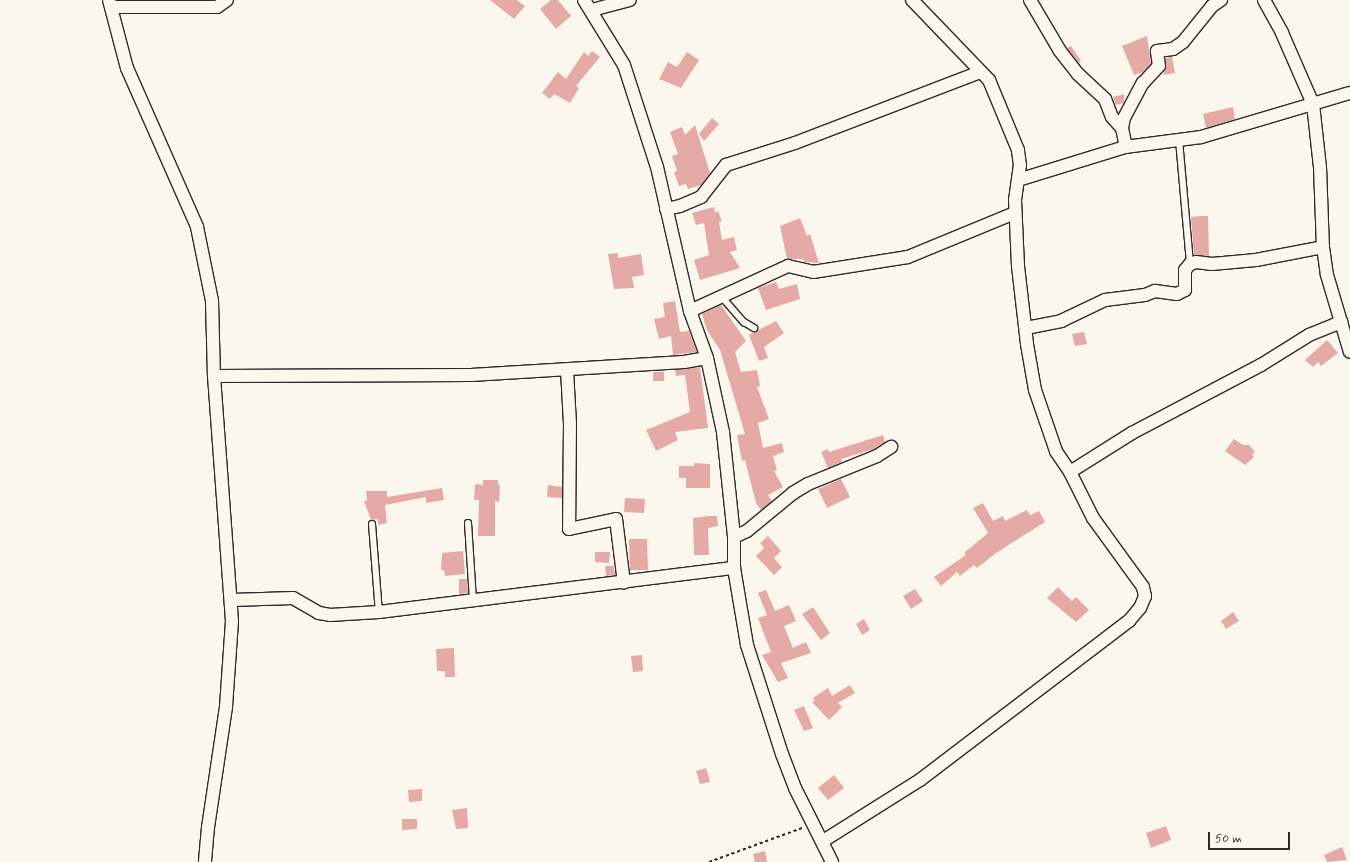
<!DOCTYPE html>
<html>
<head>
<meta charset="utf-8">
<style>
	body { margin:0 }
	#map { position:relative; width:1350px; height:862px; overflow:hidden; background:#fbf7ec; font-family:Mynerve,sans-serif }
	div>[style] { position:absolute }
	.building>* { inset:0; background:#e5aaa6 }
	.path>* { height:2px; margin-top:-1px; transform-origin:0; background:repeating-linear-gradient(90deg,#2b2b2b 0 3px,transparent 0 6px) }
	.roads { filter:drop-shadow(1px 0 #2b2b2b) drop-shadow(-1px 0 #2b2b2b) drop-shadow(0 1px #2b2b2b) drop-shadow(0 -1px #2b2b2b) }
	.lane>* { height:6px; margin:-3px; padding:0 3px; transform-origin:3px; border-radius:3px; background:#fbf7ec }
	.street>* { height:12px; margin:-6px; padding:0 6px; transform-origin:6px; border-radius:6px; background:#fbf7ec }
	span { translate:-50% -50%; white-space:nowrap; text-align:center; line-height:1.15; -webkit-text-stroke:4px #fbf7ec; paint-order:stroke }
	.scale { position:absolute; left:1208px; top:832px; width:82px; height:18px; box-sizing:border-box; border:2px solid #2b2b2b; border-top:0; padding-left:5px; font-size:12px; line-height:14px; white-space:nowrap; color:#2b2b2b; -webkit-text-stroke:3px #fbf7ec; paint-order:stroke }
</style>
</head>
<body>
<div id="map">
	<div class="building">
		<div style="clip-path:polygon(490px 0,517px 0,525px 6px,514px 19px)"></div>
		<div style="clip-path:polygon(551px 0,558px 0,571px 16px,556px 29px,540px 9px)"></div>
		<div style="clip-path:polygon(1147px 36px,1151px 63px,1143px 72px,1134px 75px,1122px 46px)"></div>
		<div style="clip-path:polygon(1071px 46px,1081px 61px,1079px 63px,1067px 48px)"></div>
		<div style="clip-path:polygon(592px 51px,600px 57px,576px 86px,579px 88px,570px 103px,554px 94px,550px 99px,542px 93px,558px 72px,566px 79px,584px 52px,588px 56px)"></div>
		<div style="clip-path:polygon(687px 52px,699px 60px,681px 88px,659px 79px,668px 62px,677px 67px)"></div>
		<div style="clip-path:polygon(1172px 57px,1175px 73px,1163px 75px,1166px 68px,1165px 58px)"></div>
		<div style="clip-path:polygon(1124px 94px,1124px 103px,1116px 105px,1113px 97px)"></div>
		<div style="clip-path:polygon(1233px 107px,1235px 119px,1206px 128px,1203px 114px)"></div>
		<div style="clip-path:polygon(712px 118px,719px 124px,704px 141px,699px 134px)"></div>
		<div style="clip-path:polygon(695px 125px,710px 173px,701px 185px,688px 189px,686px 184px,679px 186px,674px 172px,677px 171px,672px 156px,678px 154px,670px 132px,682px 127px,685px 135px)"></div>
		<div style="clip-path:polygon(714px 207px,715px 213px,718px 211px,722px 221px,719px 222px,722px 240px,734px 237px,737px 250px,730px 252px,740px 268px,700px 280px,694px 260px,709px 255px,704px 223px,696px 225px,692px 213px)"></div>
		<div style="clip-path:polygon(1201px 216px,1208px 216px,1209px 256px,1194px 255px,1191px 217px)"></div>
		<div style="clip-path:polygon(800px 218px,807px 236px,810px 234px,819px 263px,804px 262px,803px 259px,787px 259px,780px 226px)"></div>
		<div style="clip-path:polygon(618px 253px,618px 258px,641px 254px,644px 275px,632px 277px,634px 288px,614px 289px,608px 254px)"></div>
		<div style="clip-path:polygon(776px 282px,779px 289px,797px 284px,800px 299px,766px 310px,758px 288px)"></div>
		<div style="clip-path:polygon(675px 301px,680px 332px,689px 331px,697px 352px,673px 355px,671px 336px,659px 339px,654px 319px,665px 317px,663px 303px)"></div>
		<div style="clip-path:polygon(721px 305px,746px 341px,735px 352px,741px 372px,757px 370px,760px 386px,757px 387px,769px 419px,758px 423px,763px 448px,782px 443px,784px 452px,773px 456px,777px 470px,774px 471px,783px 487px,768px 495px,772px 501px,761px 510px,756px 503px,745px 460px,742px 461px,737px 435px,745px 434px,720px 350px,707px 330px,702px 314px)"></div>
		<div style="clip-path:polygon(776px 321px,784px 333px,764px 347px,768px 358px,759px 361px,749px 335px)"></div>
		<div style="clip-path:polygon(1084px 332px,1087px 344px,1075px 346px,1072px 334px)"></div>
		<div style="clip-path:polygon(1327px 340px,1338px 353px,1321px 366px,1318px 362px,1313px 367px,1305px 360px)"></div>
		<div style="clip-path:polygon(700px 367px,708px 428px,675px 432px,678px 440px,656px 451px,646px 430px,690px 412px,685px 375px,676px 376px,675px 370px)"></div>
		<div style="clip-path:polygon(653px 372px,664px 372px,664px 381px,653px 381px)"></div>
		<div style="clip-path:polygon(883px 435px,885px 442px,874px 449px,841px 459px,842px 462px,828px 468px,821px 452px,828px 449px,829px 452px)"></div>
		<div style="clip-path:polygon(1234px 439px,1243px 445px,1249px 445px,1255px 452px,1252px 454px,1254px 457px,1245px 465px,1225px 451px)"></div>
		<div style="clip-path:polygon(694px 463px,710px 464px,710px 488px,686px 488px,686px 478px,679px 478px,679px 466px,694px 466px)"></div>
		<div style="clip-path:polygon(841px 479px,850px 497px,827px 508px,818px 489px)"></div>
		<div style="clip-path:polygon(483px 480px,498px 480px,498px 485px,500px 485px,499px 502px,495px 501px,495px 536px,478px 536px,479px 500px,474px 500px,475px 484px,483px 485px)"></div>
		<div style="clip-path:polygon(548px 485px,562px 487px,562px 498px,547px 497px)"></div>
		<div style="clip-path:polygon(442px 488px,444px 500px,426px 503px,426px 497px,385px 505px,387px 523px,378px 525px,378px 519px,371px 520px,364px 501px,367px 501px,366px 491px,387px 491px,387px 497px)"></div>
		<div style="clip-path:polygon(625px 498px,645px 499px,644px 513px,624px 512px)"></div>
		<div style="clip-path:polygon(983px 503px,993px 521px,1003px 516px,1005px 521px,1027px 510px,1030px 515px,1039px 511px,1045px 522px,996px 553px,977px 568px,974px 565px,960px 576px,957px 572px,941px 586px,934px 577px,966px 555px,964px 553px,988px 533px,973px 508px)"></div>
		<div style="clip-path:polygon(709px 516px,717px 516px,718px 526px,708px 528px,709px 555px,694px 555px,693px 518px)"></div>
		<div style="clip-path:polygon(768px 536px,781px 551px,774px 558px,782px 567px,774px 575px,756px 556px,764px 548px,760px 543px)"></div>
		<div style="clip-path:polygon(629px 539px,647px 539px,648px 570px,631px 570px,630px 573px)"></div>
		<div style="clip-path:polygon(463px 551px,465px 574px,445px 576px,444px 570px,441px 570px,442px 553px)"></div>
		<div style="clip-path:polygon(595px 552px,610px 552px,609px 563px,595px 562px)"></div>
		<div style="clip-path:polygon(605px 566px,614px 566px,615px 575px,606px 576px)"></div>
		<div style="clip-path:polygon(459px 579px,467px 579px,468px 593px,459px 594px)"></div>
		<div style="clip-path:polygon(1058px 587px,1072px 601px,1076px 597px,1089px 610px,1076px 622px,1047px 598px)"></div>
		<div style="clip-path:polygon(915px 589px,923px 601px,911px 609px,903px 596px)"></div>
		<div style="clip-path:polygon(766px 590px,775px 611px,789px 605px,796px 621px,784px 626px,793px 648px,806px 642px,811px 653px,781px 663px,788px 678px,778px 682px,762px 655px,771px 652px,758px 618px,767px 615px,758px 593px)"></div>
		<div style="clip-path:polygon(813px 607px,830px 633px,821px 640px,802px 614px)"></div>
		<div style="clip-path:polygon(1233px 612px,1239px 621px,1226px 629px,1221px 621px)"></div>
		<div style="clip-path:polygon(864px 619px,870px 630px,862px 635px,856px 624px)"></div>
		<div style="clip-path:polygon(454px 648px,455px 677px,445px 677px,445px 671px,437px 671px,436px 649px)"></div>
		<div style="clip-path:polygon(642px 655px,643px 671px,633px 672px,631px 656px)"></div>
		<div style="clip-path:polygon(850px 685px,855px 693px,838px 703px,842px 707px,829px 720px,812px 702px,815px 701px,813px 698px,828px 688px,832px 696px)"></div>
		<div style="clip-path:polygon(804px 706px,813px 728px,804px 731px,794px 710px)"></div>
		<div style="clip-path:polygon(706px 768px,710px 782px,700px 784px,696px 771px)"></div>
		<div style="clip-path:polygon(834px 775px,844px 788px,828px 800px,818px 788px)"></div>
		<div style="clip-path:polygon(422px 789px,422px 801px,409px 802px,408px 790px)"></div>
		<div style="clip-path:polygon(467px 808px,468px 828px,456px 829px,452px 810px)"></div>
		<div style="clip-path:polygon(402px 819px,417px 819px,417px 829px,402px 830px)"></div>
		<div style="clip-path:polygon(1166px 826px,1171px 840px,1151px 848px,1146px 833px)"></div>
		<div style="clip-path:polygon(1342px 847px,1347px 860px,1327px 862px,1324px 855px)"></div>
		<div style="clip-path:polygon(765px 851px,767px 862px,755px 862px,753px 854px)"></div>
	</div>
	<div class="path">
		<div style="left:709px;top:862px;width:99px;rotate:-20.1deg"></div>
	</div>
	<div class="roads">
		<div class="lane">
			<div style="left:1179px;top:140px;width:124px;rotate:84.9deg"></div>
			<div style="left:721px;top:296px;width:35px;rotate:49deg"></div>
			<div style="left:744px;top:322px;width:12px;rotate:31deg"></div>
			<div style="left:468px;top:523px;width:78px;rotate:86.3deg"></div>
			<div style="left:372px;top:524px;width:88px;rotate:85.5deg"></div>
		</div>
		<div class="street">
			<div style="left:109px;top:0;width:70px;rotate:75.2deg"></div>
			<div style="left:127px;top:68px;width:174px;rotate:66.2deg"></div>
			<div style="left:197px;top:227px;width:76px;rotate:78.5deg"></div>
			<div style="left:212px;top:301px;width:75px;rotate:88.5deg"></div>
			<div style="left:214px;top:376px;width:246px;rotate:85.8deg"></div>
			<div style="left:232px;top:621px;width:86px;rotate:94deg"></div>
			<div style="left:226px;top:707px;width:121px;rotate:98.5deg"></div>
			<div style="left:208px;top:827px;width:35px;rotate:95deg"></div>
			<div style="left:584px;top:0;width:76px;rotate:58.4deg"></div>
			<div style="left:624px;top:65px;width:107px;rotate:72.1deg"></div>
			<div style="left:657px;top:167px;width:148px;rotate:77.1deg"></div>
			<div style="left:690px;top:311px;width:50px;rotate:70.1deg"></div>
			<div style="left:707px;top:358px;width:76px;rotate:77.8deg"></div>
			<div style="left:723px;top:432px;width:106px;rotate:84deg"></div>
			<div style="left:734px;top:537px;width:31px;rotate:90deg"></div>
			<div style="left:734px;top:568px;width:78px;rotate:80.4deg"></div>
			<div style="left:747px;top:645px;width:114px;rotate:72.2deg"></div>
			<div style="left:782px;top:754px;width:36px;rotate:69deg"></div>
			<div style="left:795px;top:788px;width:83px;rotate:63.4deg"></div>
			<div style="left:1030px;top:0;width:59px;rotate:59.5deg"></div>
			<div style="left:1060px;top:51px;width:29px;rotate:52deg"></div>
			<div style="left:1078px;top:74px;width:37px;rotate:43deg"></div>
			<div style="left:1105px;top:99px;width:19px;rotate:69deg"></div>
			<div style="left:1112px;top:117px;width:15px;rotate:48deg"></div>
			<div style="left:1264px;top:0;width:38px;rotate:61deg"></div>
			<div style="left:1282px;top:33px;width:77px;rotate:66.4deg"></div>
			<div style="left:1313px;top:104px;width:63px;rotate:83.7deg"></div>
			<div style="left:1320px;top:167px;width:80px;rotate:87.9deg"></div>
			<div style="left:1323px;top:247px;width:28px;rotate:82deg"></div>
			<div style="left:1327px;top:275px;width:80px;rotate:73.4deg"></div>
			<div style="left:111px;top:7px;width:106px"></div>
			<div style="left:217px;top:7px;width:12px;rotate:-35deg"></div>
			<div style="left:592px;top:10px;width:39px;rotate:-15deg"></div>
			<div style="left:1126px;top:147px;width:19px;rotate:-102deg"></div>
			<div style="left:1122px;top:128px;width:10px;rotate:-79deg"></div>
			<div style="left:1124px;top:118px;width:40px;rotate:-62deg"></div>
			<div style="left:1143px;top:83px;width:23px;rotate:-47deg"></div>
			<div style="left:1159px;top:66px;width:15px;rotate:-98deg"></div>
			<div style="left:1157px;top:51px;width:16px;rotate:-7deg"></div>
			<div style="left:1173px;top:49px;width:12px;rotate:-35deg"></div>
			<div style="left:1183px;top:42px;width:46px;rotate:-51.1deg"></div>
			<div style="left:1212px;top:6px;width:11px;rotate:-34deg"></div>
			<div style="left:1018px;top:180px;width:112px;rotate:-17.1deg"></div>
			<div style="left:1125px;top:147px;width:77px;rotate:-7.5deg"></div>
			<div style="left:1201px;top:137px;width:155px;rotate:-16.5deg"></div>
			<div style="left:666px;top:209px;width:14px;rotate:-12deg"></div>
			<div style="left:680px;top:206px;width:23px;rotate:-23deg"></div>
			<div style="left:701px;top:197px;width:41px;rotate:-52deg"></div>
			<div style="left:726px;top:165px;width:72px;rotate:-17.7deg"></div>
			<div style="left:795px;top:143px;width:198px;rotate:-21deg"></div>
			<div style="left:690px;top:311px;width:108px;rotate:-24.7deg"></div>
			<div style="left:788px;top:266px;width:26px;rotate:13deg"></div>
			<div style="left:813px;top:272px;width:96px;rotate:-9deg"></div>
			<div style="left:908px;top:257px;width:116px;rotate:-22.4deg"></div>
			<div style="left:1026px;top:328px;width:36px;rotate:-11deg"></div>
			<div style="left:1061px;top:321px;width:49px;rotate:-25.5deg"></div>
			<div style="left:1105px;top:300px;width:40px;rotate:-7.1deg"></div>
			<div style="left:1145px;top:295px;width:11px;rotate:-22deg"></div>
			<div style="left:1155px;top:291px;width:22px;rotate:8deg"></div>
			<div style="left:1177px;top:294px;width:9px;rotate:-27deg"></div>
			<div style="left:1185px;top:290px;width:20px;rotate:-90deg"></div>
			<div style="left:1185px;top:270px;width:8px;rotate:-50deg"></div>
			<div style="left:1190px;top:264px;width:6px;rotate:-18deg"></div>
			<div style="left:1196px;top:262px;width:16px;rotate:7deg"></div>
			<div style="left:1212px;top:264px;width:44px;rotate:-5.2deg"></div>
			<div style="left:1256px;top:260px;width:68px;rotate:-11deg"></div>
			<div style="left:567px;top:370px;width:53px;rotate:86.8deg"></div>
			<div style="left:570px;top:423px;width:106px;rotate:90.5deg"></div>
			<div style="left:569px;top:529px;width:48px;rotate:-12deg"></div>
			<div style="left:616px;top:519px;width:64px;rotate:82.9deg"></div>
			<div style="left:214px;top:376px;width:257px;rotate:-0.2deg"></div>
			<div style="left:471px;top:375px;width:213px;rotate:-3.5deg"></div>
			<div style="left:684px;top:362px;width:23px;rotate:-10deg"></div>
			<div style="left:1070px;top:472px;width:73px;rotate:-32.2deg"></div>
			<div style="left:1132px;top:433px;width:146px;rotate:-27.8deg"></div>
			<div style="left:1261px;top:365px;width:57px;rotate:-32deg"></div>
			<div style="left:1309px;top:335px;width:35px;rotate:-22deg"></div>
			<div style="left:734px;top:537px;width:14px;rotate:-25deg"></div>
			<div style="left:747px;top:531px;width:60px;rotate:-39.6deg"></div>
			<div style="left:793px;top:493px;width:17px;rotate:-31deg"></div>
			<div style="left:808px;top:484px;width:74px;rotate:-22.1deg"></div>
			<div style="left:877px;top:456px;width:17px;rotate:-33deg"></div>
			<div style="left:232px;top:600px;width:61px;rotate:-1.9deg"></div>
			<div style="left:293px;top:598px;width:30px;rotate:30deg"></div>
			<div style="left:319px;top:613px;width:11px;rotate:10deg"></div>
			<div style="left:330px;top:615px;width:49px;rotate:-3.5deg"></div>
			<div style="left:379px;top:612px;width:358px;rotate:-7.1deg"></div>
			<div style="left:823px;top:841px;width:115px;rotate:-32.2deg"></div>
			<div style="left:920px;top:780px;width:263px;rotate:-37.3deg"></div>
			<div style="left:1129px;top:621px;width:17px;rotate:-50deg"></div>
			<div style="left:1140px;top:608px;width:13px;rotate:-67deg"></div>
			<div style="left:1145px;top:596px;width:9px;rotate:-103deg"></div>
			<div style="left:1143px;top:587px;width:85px;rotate:-125.9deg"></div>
			<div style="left:1093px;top:518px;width:51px;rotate:-116.6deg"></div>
			<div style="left:1070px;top:472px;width:25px;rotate:-124deg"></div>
			<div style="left:1056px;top:451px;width:65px;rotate:-109deg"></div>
			<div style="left:1035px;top:390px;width:47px;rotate:-99.9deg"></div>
			<div style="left:1027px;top:344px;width:79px;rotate:-96.6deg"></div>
			<div style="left:1018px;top:266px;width:66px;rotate:-92.6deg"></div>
			<div style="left:1015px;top:200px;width:35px;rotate:-82deg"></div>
			<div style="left:1020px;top:165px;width:15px;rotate:-98deg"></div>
			<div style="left:1018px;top:150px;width:76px;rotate:-112.5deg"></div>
			<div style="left:989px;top:80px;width:111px;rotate:-133.9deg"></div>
		</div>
	</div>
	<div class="scale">50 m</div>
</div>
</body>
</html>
